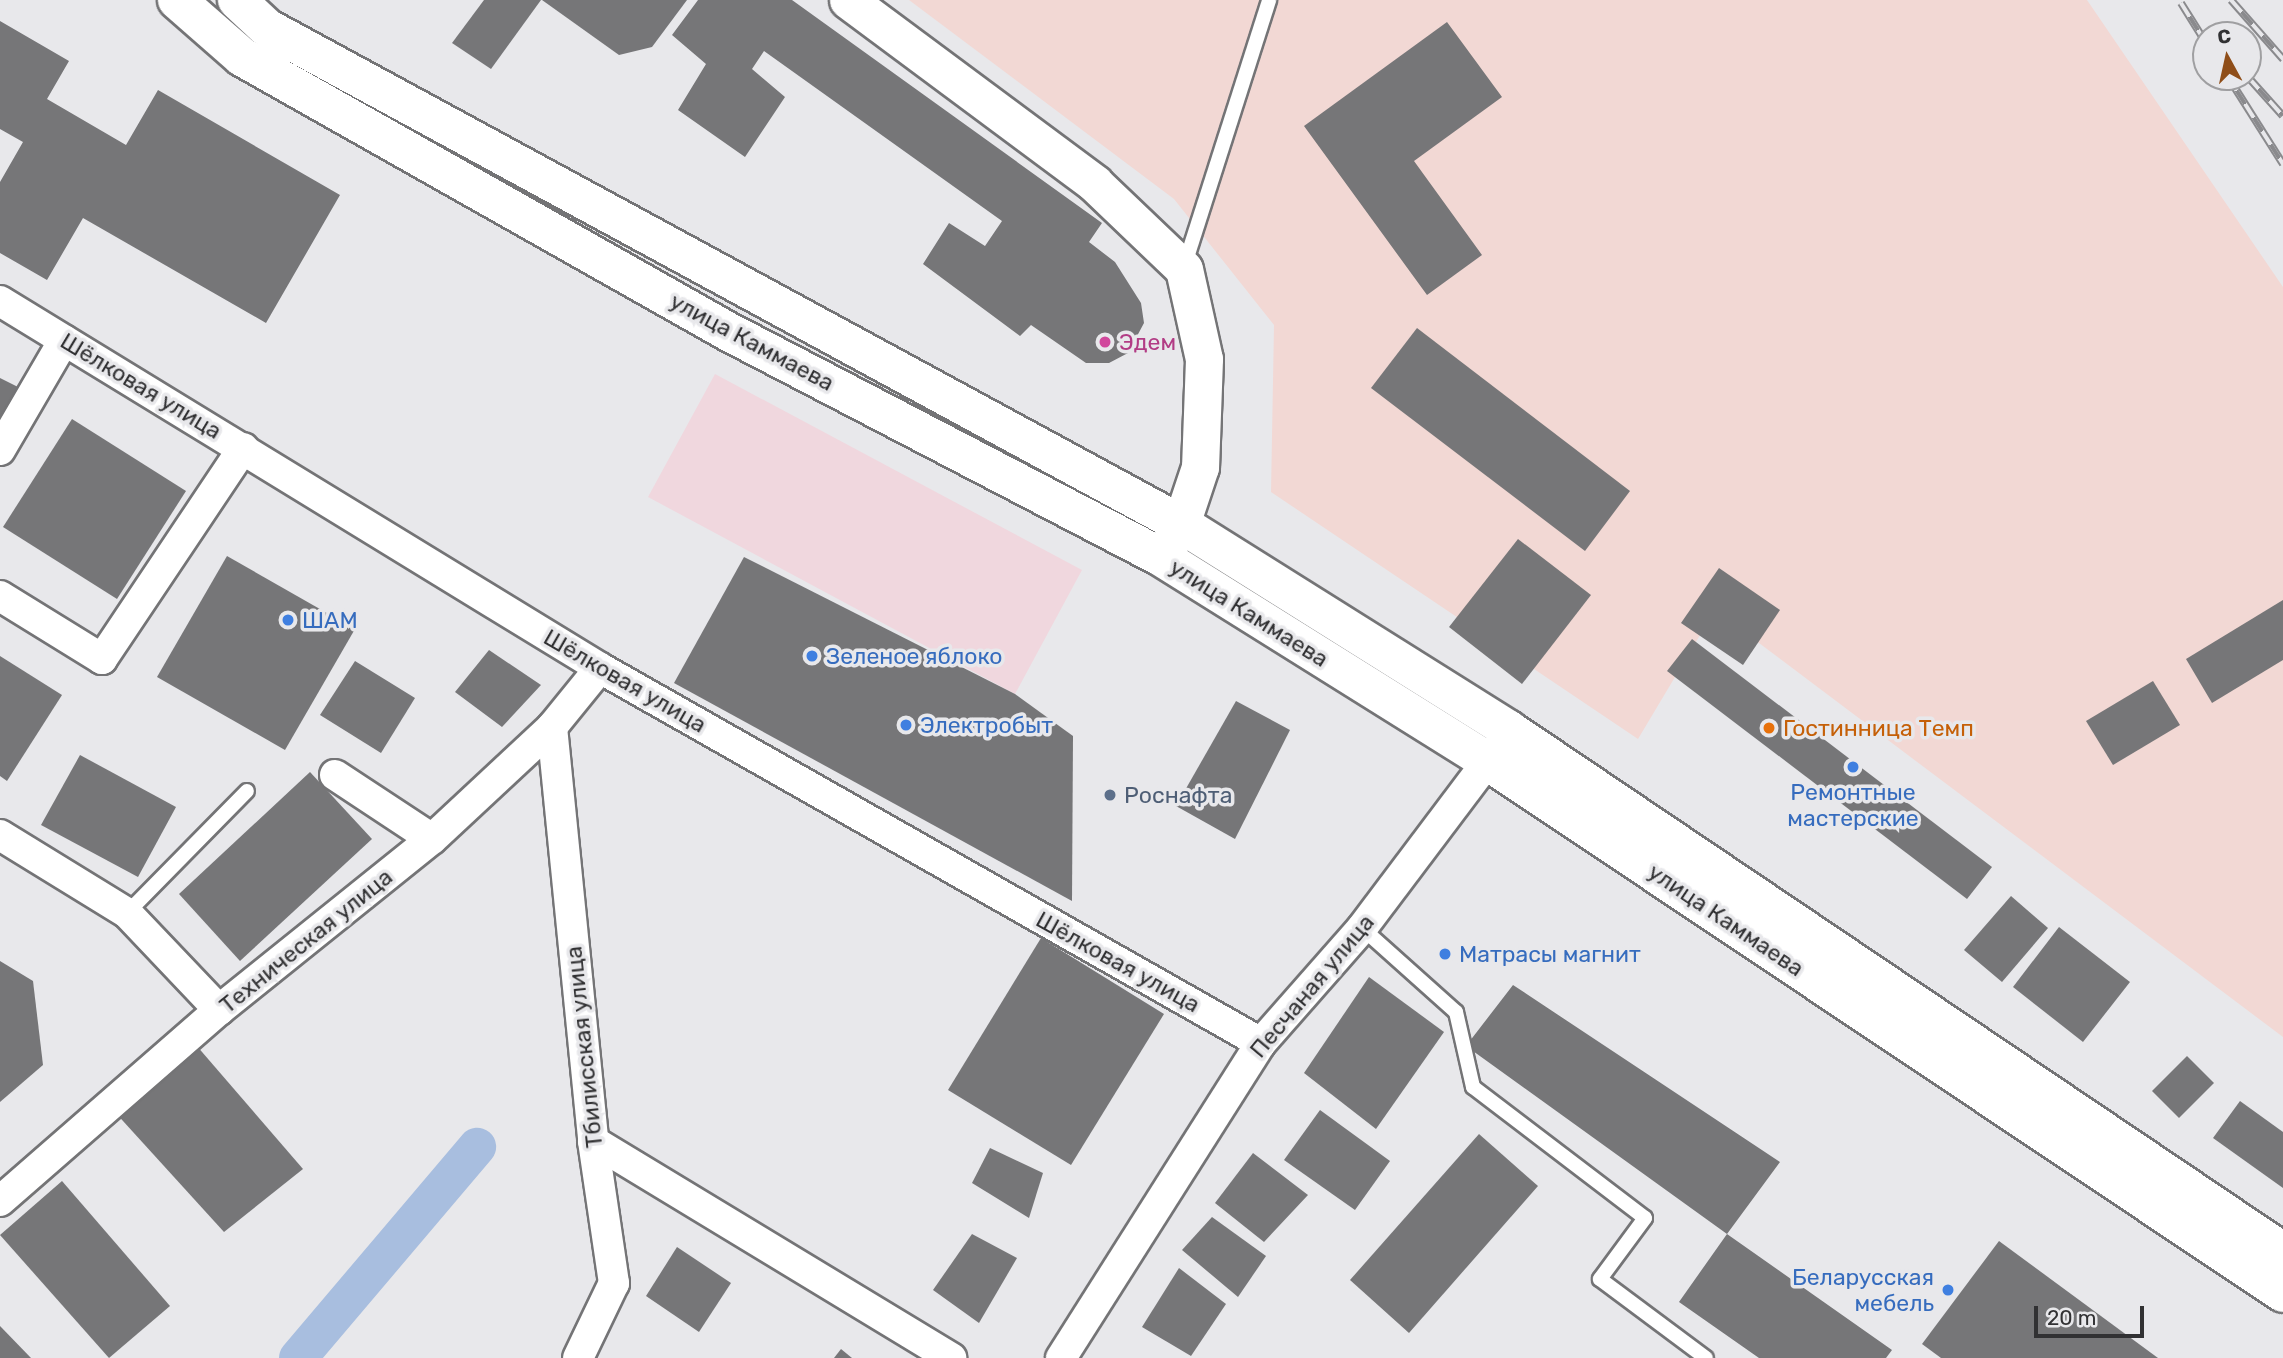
<!DOCTYPE html>
<html>
<head>
<meta charset="utf-8">
<style>
	body { margin:0 }
	#map { position:relative; width:2283px; height:1358px; overflow:hidden; background:#e8e8eb; font-family:Rubik,sans-serif }
	div>[style] { position:absolute }
	.commercial>* { inset:0; background:#f0d7de }
	.industrial>* { inset:0; background:#f2d8d4 }
	.canal>* { height:38px; margin:-19px; padding:0 19px; transform-origin:19px; border-radius:19px; background:#a8bedf }
	.building>* { inset:0; background:#767678 }
	.roads { filter:drop-shadow(2px 0 #747476) drop-shadow(-2px 0 #747476) drop-shadow(0 2px #747476) drop-shadow(0 -2px #747476) }
	.service>* { height:14px; margin:-7px; padding:0 7px; transform-origin:7px; border-radius:7px; background:#fff }
	.minor>* { height:30px; margin:-15px; padding:0 15px; transform-origin:15px; border-radius:15px; background:#fff }
	.tertiary>* { height:37px; margin:-18.5px; padding:0 18.5px; transform-origin:18.5px; border-radius:18.5px; background:#fff }
	.primary>* { height:38px; margin:-19px; padding:0 19px; transform-origin:19px; border-radius:19px; background:#fff }
	.rail>* { height:8px; margin-top:-4px; transform-origin:0; background:repeating-linear-gradient(90deg,#e8e8eb 0 16px,#8a8a8d 0 32px); box-sizing:border-box; border-block:2px solid #8a8a8d }
	.dots>* { width:19px; height:19px; translate:-50% -50%; box-sizing:border-box; border:4px solid #e8e8eb; border-radius:50% }
	span { translate:-50% -50%; white-space:nowrap; text-align:center; line-height:1.15; -webkit-text-stroke:7px #e8e8eb; paint-order:stroke }
	.street-label { font-size:23px; color:#313133 }
	.hotel-label { font-size:23px; color:#b23c85 }
	.left { translate:0 -50%; text-align:left }
	.shop-label { font-size:23px; color:#366cbe }
	.right { translate:-100% -50%; text-align:right }
	.food-label { font-size:23px; color:#c56008 }
	.service-label { font-size:23px; color:#4e5e75 }
	.north { position:absolute; left:2192px; top:21px; width:70px; height:70px; box-sizing:border-box; background:#e8e8eb; border:2px solid #9f9fa1; border-radius:50%; rotate:352deg; font-size:19px; font-weight:700; line-height:28px; text-align:center; color:#313133 }
	.north::after { content:''; display:block; margin:auto; width:24px; height:32px; background:#8f4e19; clip-path:polygon(50% 0,100% 100%,50% 72%,0 100%) }
	.scale { position:absolute; left:2034px; top:1306px; width:110px; height:32px; box-sizing:border-box; border:4px solid #313133; border-top:0; padding-left:9px; font-size:21px; line-height:24px; white-space:nowrap; color:#313133; -webkit-text-stroke:5px #e8e8eb; paint-order:stroke }
</style>
</head>
<body>
<div id="map">
	<div class="commercial">
		<div style="clip-path:polygon(715px 374px,1082px 570px,1015px 694px,648px 497px)"></div>
	</div>
	<div class="industrial">
		<div style="clip-path:polygon(909px 0,2087px 0,2283px 287px,2283px 1037px,1715px 610px,1638px 739px,1271px 492px,1274px 325px,1174px 199px)"></div>
	</div>
	<div class="canal">
		<div style="left:298px;top:1358px;width:277px;rotate:-49.7deg"></div>
	</div>
	<div class="building">
		<div style="clip-path:polygon(484px 0,541px 0,491px 69px,452px 43px)"></div>
		<div style="clip-path:polygon(542px 0,687px 0,652px 47px,619px 55px)"></div>
		<div style="clip-path:polygon(698px 0,792px 0,1102px 223px,1089px 242px,1115px 262px,1141px 303px,1144px 323px,1128px 353px,1109px 363px,1086px 363px,1031px 325px,1020px 336px,923px 264px,949px 223px,985px 246px,1002px 221px,764px 51px,752px 69px,785px 97px,745px 157px,678px 110px,706px 64px,672px 35px)"></div>
		<div style="clip-path:polygon(0 21px,69px 61px,47px 99px,126px 145px,158px 90px,340px 195px,266px 323px,83px 218px,47px 280px,0 253px,0 182px,23px 142px,0 129px)"></div>
		<div style="clip-path:polygon(1447px 22px,1502px 97px,1414px 161px,1482px 255px,1427px 295px,1304px 126px)"></div>
		<div style="clip-path:polygon(1417px 328px,1630px 491px,1585px 551px,1371px 388px)"></div>
		<div style="clip-path:polygon(0 378px,18px 387px,0 421px)"></div>
		<div style="clip-path:polygon(72px 419px,186px 491px,117px 599px,3px 527px)"></div>
		<div style="clip-path:polygon(1518px 539px,1591px 595px,1522px 684px,1449px 627px)"></div>
		<div style="clip-path:polygon(227px 556px,355px 629px,285px 750px,157px 677px)"></div>
		<div style="clip-path:polygon(744px 557px,1015px 694px,1073px 736px,1072px 901px,674px 683px)"></div>
		<div style="clip-path:polygon(1719px 568px,1780px 610px,1743px 665px,1681px 623px)"></div>
		<div style="clip-path:polygon(2283px 600px,2283px 660px,2212px 703px,2186px 659px)"></div>
		<div style="clip-path:polygon(1692px 639px,1992px 867px,1967px 899px,1667px 671px)"></div>
		<div style="clip-path:polygon(489px 650px,541px 685px,502px 727px,455px 692px)"></div>
		<div style="clip-path:polygon(0 656px,62px 695px,7px 781px,0 776px)"></div>
		<div style="clip-path:polygon(355px 661px,415px 698px,381px 753px,320px 715px)"></div>
		<div style="clip-path:polygon(2153px 681px,2180px 725px,2113px 765px,2086px 721px)"></div>
		<div style="clip-path:polygon(1236px 701px,1290px 730px,1235px 839px,1176px 806px)"></div>
		<div style="clip-path:polygon(80px 755px,176px 807px,138px 877px,41px 825px)"></div>
		<div style="clip-path:polygon(310px 772px,372px 839px,240px 961px,179px 894px)"></div>
		<div style="clip-path:polygon(2011px 896px,2048px 928px,2002px 982px,1964px 950px)"></div>
		<div style="clip-path:polygon(2059px 927px,2130px 982px,2083px 1042px,2013px 987px)"></div>
		<div style="clip-path:polygon(1041px 938px,1164px 1014px,1071px 1165px,948px 1090px)"></div>
		<div style="clip-path:polygon(0 961px,33px 981px,43px 1065px,0 1102px)"></div>
		<div style="clip-path:polygon(1369px 977px,1444px 1032px,1376px 1129px,1304px 1073px)"></div>
		<div style="clip-path:polygon(1513px 985px,1780px 1162px,1727px 1234px,1892px 1350px,1886px 1358px,1759px 1358px,1679px 1302px,1727px 1234px,1466px 1046px)"></div>
		<div style="clip-path:polygon(196px 1045px,303px 1169px,224px 1232px,113px 1110px)"></div>
		<div style="clip-path:polygon(2187px 1056px,2214px 1083px,2179px 1118px,2152px 1091px)"></div>
		<div style="clip-path:polygon(2240px 1101px,2283px 1132px,2283px 1188px,2213px 1138px)"></div>
		<div style="clip-path:polygon(1320px 1110px,1390px 1161px,1355px 1210px,1284px 1160px)"></div>
		<div style="clip-path:polygon(1479px 1134px,1538px 1186px,1409px 1333px,1350px 1280px)"></div>
		<div style="clip-path:polygon(990px 1148px,1043px 1173px,1029px 1218px,972px 1183px)"></div>
		<div style="clip-path:polygon(1253px 1153px,1308px 1195px,1264px 1242px,1215px 1203px)"></div>
		<div style="clip-path:polygon(62px 1181px,170px 1306px,109px 1358px,0 1235px)"></div>
		<div style="clip-path:polygon(1212px 1217px,1266px 1256px,1238px 1297px,1182px 1250px)"></div>
		<div style="clip-path:polygon(972px 1234px,1017px 1258px,979px 1323px,933px 1290px)"></div>
		<div style="clip-path:polygon(1999px 1241px,2158px 1358px,1941px 1358px,1922px 1344px)"></div>
		<div style="clip-path:polygon(677px 1247px,731px 1283px,699px 1332px,646px 1296px)"></div>
		<div style="clip-path:polygon(1179px 1268px,1226px 1304px,1191px 1356px,1142px 1327px)"></div>
		<div style="clip-path:polygon(0 1326px,31px 1358px,0 1358px)"></div>
		<div style="clip-path:polygon(841px 1349px,852px 1358px,834px 1358px)"></div>
	</div>
	<div class="roads">
		<div class="service">
			<div style="left:1184px;top:267px;width:280px;rotate:-72.3deg"></div>
			<div style="left:127px;top:913px;width:171px;rotate:-45.5deg"></div>
			<div style="left:1362px;top:928px;width:126px;rotate:41.8deg"></div>
			<div style="left:1456px;top:1012px;width:77px;rotate:77.2deg"></div>
			<div style="left:1473px;top:1087px;width:216px;rotate:37.3deg"></div>
			<div style="left:1645px;top:1218px;width:76px;rotate:126.4deg"></div>
			<div style="left:1600px;top:1279px;width:132px;rotate:36.7deg"></div>
		</div>
		<div class="minor">
			<div style="left:0;top:301px;width:703px;rotate:31.45deg"></div>
			<div style="left:600px;top:668px;width:760px;rotate:29.57deg"></div>
			<div style="left:0;top:450px;width:127px;rotate:-59.8deg"></div>
			<div style="left:0;top:596px;width:120px;rotate:31.7deg"></div>
			<div style="left:102px;top:659px;width:254px;rotate:-56.2deg"></div>
			<div style="left:552px;top:727px;width:416px;rotate:84.3deg"></div>
			<div style="left:593px;top:1141px;width:144px;rotate:81.6deg"></div>
			<div style="left:614px;top:1283px;width:83px;rotate:115.6deg"></div>
			<div style="left:335px;top:775px;width:116px;rotate:33.4deg"></div>
			<div style="left:0;top:835px;width:149px;rotate:31.6deg"></div>
			<div style="left:127px;top:913px;width:134px;rotate:46.5deg"></div>
			<div style="left:593px;top:1141px;width:419px;rotate:31.2deg"></div>
			<div style="left:0;top:1201px;width:291px;rotate:-41.1deg"></div>
			<div style="left:219px;top:1010px;width:273px;rotate:-38.8deg"></div>
			<div style="left:432px;top:839px;width:164px;rotate:-43deg"></div>
			<div style="left:552px;top:727px;width:76px;rotate:-50.9deg"></div>
			<div style="left:1061px;top:1358px;width:373px;rotate:-57.6deg"></div>
			<div style="left:1261px;top:1043px;width:153px;rotate:-48.7deg"></div>
			<div style="left:1362px;top:928px;width:229px;rotate:-53deg"></div>
		</div>
		<div class="tertiary">
			<div style="left:848px;top:0;width:307px;rotate:36.6deg"></div>
			<div style="left:1094px;top:183px;width:124px;rotate:43.7deg"></div>
			<div style="left:1184px;top:269px;width:92px;rotate:77.5deg"></div>
			<div style="left:1204px;top:359px;width:108px;rotate:92.1deg"></div>
			<div style="left:1200px;top:467px;width:60px;rotate:108.4deg"></div>
			<div style="left:1181px;top:524px;width:29px;rotate:121deg"></div>
		</div>
		<div class="primary">
			<div style="left:177px;top:0;width:86px;rotate:41.2deg"></div>
			<div style="left:242px;top:57px;width:557px;rotate:29.46deg"></div>
			<div style="left:727px;top:331px;width:489px;rotate:27.5deg"></div>
			<div style="left:1161px;top:557px;width:387px;rotate:32deg"></div>
			<div style="left:1489px;top:762px;width:955px;rotate:33.77deg"></div>
			<div style="left:237px;top:0;width:41px;rotate:43deg"></div>
			<div style="left:267px;top:28px;width:1040px;rotate:28.49deg"></div>
			<div style="left:1181px;top:524px;width:387px;rotate:32.1deg"></div>
			<div style="left:1509px;top:730px;width:934px;rotate:34deg"></div>
		</div>
	</div>
	<div class="rail">
		<div style="left:2231px;top:0;width:79px;rotate:48.6deg"></div>
		<div style="left:2181px;top:3px;width:47px;rotate:58deg"></div>
		<div style="left:2228px;top:77px;width:103px;rotate:57.7deg"></div>
		<div style="left:2248px;top:77px;width:52px;rotate:48.1deg"></div>
	</div>
	<div class="dots">
		<div style="left:1105px;top:342px;background:#d1479c"></div>
		<div style="left:288px;top:620px;background:#3f7fe0"></div>
		<div style="left:812px;top:656px;background:#3f7fe0"></div>
		<div style="left:906px;top:725px;background:#3f7fe0"></div>
		<div style="left:1769px;top:728px;background:#e8710a"></div>
		<div style="left:1853px;top:767px;background:#3f7fe0"></div>
		<div style="left:1110px;top:795px;background:#5c6f8a"></div>
		<div style="left:1445px;top:954px;background:#3f7fe0"></div>
		<div style="left:1948px;top:1290px;background:#3f7fe0"></div>
	</div>
	<div class="street-label">
		<span style="left:752px;top:342px;rotate:28deg">улица Каммаева</span>
		<span style="left:141px;top:386px;rotate:31deg">Шёлковая улица</span>
		<span style="left:1249px;top:613px;rotate:32deg">улица Каммаева</span>
		<span style="left:625px;top:681px;rotate:30deg">Шёлковая улица</span>
		<span style="left:1726px;top:920px;rotate:34deg">улица Каммаева</span>
		<span style="left:306px;top:941px;rotate:-39deg">Техническая улица</span>
		<span style="left:1118px;top:962px;rotate:29deg">Шёлковая улица</span>
		<span style="left:1312px;top:986px;rotate:-50deg">Песчаная улица</span>
		<span style="left:584px;top:1047px;rotate:-96deg">Тбилисская улица</span>
	</div>
	<div class="hotel-label">
		<span class="left" style="left:1119px;top:342px">Эдем</span>
	</div>
	<div class="shop-label">
		<span class="left" style="left:302px;top:620px">ШАМ</span>
		<span class="left" style="left:826px;top:656px">Зеленое яблоко</span>
		<span class="left" style="left:920px;top:725px">Электробыт</span>
		<span style="left:1853px;top:805px">Ремонтные<br>мастерские</span>
		<span class="left" style="left:1459px;top:954px">Матрасы магнит</span>
		<span class="right" style="left:1934px;top:1290px">Беларусская<br>мебель</span>
	</div>
	<div class="food-label">
		<span class="left" style="left:1783px;top:728px">Гостинница Темп</span>
	</div>
	<div class="service-label">
		<span class="left" style="left:1124px;top:795px">Роснафта</span>
	</div>
	<div class="north">С</div>
	<div class="scale">20 m</div>
</div>
</body>
</html>
